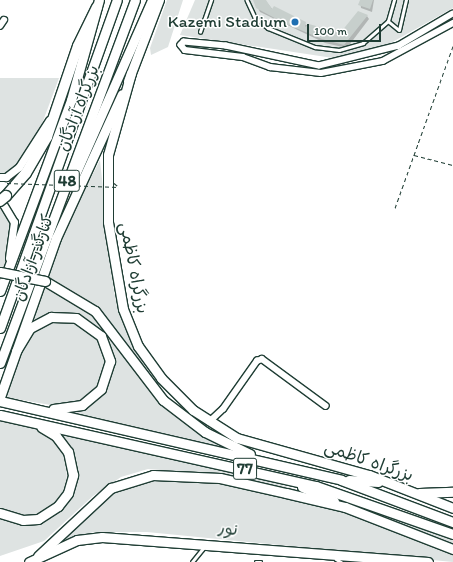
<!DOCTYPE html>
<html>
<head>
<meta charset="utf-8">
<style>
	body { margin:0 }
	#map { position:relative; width:453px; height:562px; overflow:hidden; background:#fff; font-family:Itim,"Playpen Sans Arabic",sans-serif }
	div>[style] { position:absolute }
	.green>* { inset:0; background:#dee3e2 }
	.shadow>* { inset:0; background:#0003 }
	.building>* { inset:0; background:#c7cfcc }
	.path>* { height:1px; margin-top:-0.5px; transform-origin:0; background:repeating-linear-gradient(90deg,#1f3d34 0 4px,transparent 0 7px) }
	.roads { filter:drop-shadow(1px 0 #1f3d34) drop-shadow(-1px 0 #1f3d34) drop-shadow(0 1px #1f3d34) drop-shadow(0 -1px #1f3d34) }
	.service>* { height:2.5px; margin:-1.25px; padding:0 1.25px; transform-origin:1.25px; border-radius:1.25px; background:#fff }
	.minor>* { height:5.5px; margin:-2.75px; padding:0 2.75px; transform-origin:2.75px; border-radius:2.75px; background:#fff }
	.tertiary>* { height:7px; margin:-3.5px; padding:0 3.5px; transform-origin:3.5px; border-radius:3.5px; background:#fff }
	.primary>* { height:9px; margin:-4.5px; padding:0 4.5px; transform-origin:4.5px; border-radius:4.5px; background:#fff }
	.trunk>* { height:9px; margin:-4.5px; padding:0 4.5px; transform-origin:4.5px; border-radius:4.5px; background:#fff }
	.motorway>* { height:10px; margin:-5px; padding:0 5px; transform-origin:5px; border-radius:5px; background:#fff }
	.path-bridge>* { height:1px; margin-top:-0.5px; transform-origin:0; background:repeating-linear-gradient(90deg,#1f3d34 0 4px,transparent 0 7px) }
	.bridges { filter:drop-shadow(1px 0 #1f3d34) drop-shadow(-1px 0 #1f3d34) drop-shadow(0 1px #1f3d34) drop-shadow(0 -1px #1f3d34) }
	.trunk-bridge>* { height:9px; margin:-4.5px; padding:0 4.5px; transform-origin:4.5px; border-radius:4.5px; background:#fff }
	.motorway-bridge>* { height:10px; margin:-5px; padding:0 5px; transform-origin:5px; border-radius:5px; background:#fff }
	.dots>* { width:11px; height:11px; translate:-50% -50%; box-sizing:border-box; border:2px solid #fff; border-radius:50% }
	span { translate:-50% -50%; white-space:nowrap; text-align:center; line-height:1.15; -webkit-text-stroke:3px #fff; paint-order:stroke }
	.shield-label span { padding:1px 3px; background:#fff; border:1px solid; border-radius:3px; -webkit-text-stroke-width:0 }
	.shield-label { font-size:16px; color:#1f3d34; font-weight:700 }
	.poi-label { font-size:17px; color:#1f3d34 }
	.right { translate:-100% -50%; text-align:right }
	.street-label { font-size:17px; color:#1f3d34 }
	.scale { position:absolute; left:307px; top:24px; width:74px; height:18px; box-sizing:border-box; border:2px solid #1f3d34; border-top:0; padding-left:5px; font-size:12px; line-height:14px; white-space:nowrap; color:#1f3d34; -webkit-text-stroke:3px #fff; paint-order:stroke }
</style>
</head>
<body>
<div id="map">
	<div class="green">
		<div style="clip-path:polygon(167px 0,183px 0,168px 47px,151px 55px,150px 48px)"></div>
		<div style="clip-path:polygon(195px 0,453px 0,453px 8px,389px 44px,333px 58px,180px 35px)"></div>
		<div style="clip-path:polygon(0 78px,59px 78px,36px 140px,22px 161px,5px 175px,0 173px)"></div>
		<div style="clip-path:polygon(100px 160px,114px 292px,125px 328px,148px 373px,100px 312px,47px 278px,60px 238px)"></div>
		<div style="clip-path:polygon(0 204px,10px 215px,11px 237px,4px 270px,0 270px)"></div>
		<div style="clip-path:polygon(44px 284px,87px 307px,183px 421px,238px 452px,59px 411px,78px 409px,105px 388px,112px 368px,104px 334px,90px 321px,64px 313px,34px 321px)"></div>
		<div style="clip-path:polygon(73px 319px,98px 336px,106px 357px,102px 382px,81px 402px,56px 406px,5px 397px,27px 336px,43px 322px)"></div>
		<div style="clip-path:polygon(0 417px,50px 434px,66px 455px,67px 486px,56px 504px,38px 516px,27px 517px,0 511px)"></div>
		<div style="clip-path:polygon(47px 427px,107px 445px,259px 478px,317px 496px,222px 475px,148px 469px,121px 477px,93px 496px,44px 541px,0 556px,0 517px,25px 523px,59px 510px,75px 466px)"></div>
		<div style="clip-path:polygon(148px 479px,227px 482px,335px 509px,453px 552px,453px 562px,147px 532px,94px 532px,72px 537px,45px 550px,109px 493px)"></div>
		<div style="clip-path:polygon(331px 497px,352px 501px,453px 538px,453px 545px)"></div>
	</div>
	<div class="shadow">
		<div style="clip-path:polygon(254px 0,265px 0,273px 10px,333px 37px,367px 16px,369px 19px,347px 48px,325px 43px,260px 12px)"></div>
		<div style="clip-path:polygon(360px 0,374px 0,372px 12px,361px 8px)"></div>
	</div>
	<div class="building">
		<div style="clip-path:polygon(253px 0,266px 0,272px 9px,274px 6px,306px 22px,305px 27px,309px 24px,330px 30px,333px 35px,334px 31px,341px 32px,358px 11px,368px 15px,344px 45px,322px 39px,284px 23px,256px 8px)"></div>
		<div style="clip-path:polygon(360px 0,373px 0,370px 9px,358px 5px)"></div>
	</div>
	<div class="path">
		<div style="left:414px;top:155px;width:40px;rotate:14.4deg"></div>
		<div style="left:114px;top:183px;width:6px;rotate:39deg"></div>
		<div style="left:395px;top:208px;width:172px;rotate:-70.3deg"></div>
	</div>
	<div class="roads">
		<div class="service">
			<div style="left:247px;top:0;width:19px;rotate:65deg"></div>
			<div style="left:255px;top:17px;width:17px;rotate:40deg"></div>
			<div style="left:268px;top:28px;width:51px;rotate:22deg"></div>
			<div style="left:315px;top:47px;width:24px;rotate:7deg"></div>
			<div style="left:339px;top:50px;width:25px;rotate:-16deg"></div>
			<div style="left:363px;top:43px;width:33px;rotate:-41deg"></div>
			<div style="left:388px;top:21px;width:14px;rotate:39deg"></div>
			<div style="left:399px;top:30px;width:31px;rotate:-77deg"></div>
			<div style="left:388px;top:21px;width:22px;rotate:-74deg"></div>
			<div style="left:200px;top:32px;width:34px;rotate:-71deg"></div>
			<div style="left:336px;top:559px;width:6px;rotate:31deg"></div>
			<div style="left:192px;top:562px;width:19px;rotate:-51deg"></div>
			<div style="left:256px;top:562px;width:5px"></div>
		</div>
		<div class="minor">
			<div style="left:453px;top:14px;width:63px;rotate:149.3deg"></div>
			<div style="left:399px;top:46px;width:82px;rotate:166deg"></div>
			<div style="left:319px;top:66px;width:95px;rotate:-167.9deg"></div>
			<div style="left:226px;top:46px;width:42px;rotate:-174.6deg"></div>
			<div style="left:184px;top:42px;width:4px;rotate:135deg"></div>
			<div style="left:181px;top:45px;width:6px;rotate:51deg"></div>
			<div style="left:185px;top:50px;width:58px;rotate:6.9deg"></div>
			<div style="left:243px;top:57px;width:29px;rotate:20deg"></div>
			<div style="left:270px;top:67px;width:51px;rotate:6.7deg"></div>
			<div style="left:321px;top:73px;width:63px;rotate:-11deg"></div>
			<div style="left:383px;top:61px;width:80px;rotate:-28.5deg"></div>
			<div style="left:0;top:26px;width:7px;rotate:-56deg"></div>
			<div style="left:209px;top:422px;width:19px;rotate:-43deg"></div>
			<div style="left:223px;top:409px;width:59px;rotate:-54.7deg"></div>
			<div style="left:257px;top:361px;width:5px;rotate:-22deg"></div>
			<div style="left:262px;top:359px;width:79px;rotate:36.3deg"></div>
		</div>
		<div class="tertiary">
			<div style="left:0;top:177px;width:6px"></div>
			<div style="left:6px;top:177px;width:16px;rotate:-38deg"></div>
			<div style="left:19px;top:167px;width:56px;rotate:-57.4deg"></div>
			<div style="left:0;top:199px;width:27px;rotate:59deg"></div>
			<div style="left:14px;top:222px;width:36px;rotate:98deg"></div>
		</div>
		<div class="primary">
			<div style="left:128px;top:81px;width:87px;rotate:-69.1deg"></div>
			<div style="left:0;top:291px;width:204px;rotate:-69.6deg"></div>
			<div style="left:71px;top:100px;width:104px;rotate:-74.4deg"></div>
			<div style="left:0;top:397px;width:169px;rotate:-70.6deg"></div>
			<div style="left:56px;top:238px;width:158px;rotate:-65.4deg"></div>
			<div style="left:419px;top:493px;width:34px;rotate:-2deg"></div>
			<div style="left:29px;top:562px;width:53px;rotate:-24.6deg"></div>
			<div style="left:77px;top:540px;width:25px;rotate:-7deg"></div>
			<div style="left:102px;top:537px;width:327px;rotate:4.4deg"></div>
		</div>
		<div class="trunk">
			<div style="left:131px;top:73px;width:85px;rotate:105.7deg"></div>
			<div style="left:108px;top:155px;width:67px;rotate:90deg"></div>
			<div style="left:108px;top:222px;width:88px;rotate:80.2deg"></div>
			<div style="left:123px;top:309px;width:40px;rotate:68deg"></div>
			<div style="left:138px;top:346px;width:39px;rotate:54deg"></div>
			<div style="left:161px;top:378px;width:45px;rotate:45deg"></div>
			<div style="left:193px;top:410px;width:52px;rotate:32.5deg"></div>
			<div style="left:237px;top:438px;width:137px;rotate:15.7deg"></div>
			<div style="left:369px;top:475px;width:90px;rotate:21.4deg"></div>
			<div style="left:70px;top:186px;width:203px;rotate:-66.2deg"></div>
			<div style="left:45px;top:281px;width:58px;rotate:31deg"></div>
			<div style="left:95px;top:311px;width:112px;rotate:52.6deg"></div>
			<div style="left:163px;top:400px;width:53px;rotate:37.3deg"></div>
			<div style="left:205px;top:432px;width:50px;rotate:26.1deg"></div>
			<div style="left:0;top:328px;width:348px;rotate:-70.4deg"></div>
			<div style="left:16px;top:351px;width:27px;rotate:-59deg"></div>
			<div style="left:30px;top:328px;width:24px;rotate:-28deg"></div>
			<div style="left:51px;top:317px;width:25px;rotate:2deg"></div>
			<div style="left:76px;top:318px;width:31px;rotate:36deg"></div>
			<div style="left:101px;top:336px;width:27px;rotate:70deg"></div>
			<div style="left:110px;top:361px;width:29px;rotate:108deg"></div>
			<div style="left:101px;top:389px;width:25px;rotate:140deg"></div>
			<div style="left:82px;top:405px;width:29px;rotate:172deg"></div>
			<div style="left:0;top:363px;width:387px;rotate:-69.6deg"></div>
			<div style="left:0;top:401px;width:350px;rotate:13deg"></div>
			<div style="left:341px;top:480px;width:120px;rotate:20.6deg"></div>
			<div style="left:0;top:415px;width:324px;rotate:12.7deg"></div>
			<div style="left:316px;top:486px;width:145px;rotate:19.3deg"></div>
			<div style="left:349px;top:480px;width:29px;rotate:4deg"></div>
			<div style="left:302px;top:487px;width:35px;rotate:24deg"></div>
			<div style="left:0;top:513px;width:24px;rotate:17deg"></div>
			<div style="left:23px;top:520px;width:15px;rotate:-4deg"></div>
			<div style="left:38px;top:519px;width:24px;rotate:-33deg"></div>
			<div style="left:58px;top:506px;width:16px;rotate:-52deg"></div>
			<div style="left:68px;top:493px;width:19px;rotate:-74deg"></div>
			<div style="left:73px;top:475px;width:24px;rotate:-102deg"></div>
			<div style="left:68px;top:452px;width:20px;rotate:-127deg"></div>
			<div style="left:56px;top:436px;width:17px;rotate:-149deg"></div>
			<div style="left:38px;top:556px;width:100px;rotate:-43deg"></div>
			<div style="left:111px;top:488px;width:44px;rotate:-17.2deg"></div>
			<div style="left:153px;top:475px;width:67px;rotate:2.6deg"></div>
			<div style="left:220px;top:478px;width:68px;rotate:12.8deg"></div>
			<div style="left:286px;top:493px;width:61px;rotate:13.3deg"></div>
			<div style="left:345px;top:507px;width:116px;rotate:21.3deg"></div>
		</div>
		<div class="motorway">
			<div style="left:6px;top:196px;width:30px;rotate:-49deg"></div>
			<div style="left:26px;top:173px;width:42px;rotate:-59.7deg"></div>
			<div style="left:47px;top:137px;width:96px;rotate:-71.2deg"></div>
			<div style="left:78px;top:46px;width:43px;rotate:-64deg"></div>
		</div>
	</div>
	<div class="path-bridge">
		<div style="left:7px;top:183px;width:112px;rotate:2deg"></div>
	</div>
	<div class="bridges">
		<div class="trunk-bridge">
			<div style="left:0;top:272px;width:46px;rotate:11.3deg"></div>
		</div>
		<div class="motorway-bridge">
			<div style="left:0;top:201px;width:8px;rotate:-40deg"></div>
		</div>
	</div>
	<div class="dots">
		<div style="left:295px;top:22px;background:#1f6fb2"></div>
	</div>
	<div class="shield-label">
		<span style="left:67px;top:181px">48</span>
		<span style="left:245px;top:469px">77</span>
	</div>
	<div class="poi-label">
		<span class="right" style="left:287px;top:22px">Kazemi Stadium</span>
	</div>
	<div class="street-label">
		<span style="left:78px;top:108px;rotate:-69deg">بزرگراه آزادگان</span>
		<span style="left:33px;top:258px;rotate:-70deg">کنارگذر آزادگان</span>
		<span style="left:134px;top:268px;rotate:79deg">بزرگراه کاظمی</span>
		<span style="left:369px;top:461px;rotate:19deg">بزرگراه کاظمی</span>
		<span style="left:228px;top:529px;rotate:6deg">نور</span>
	</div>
	<div class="scale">100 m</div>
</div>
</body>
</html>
